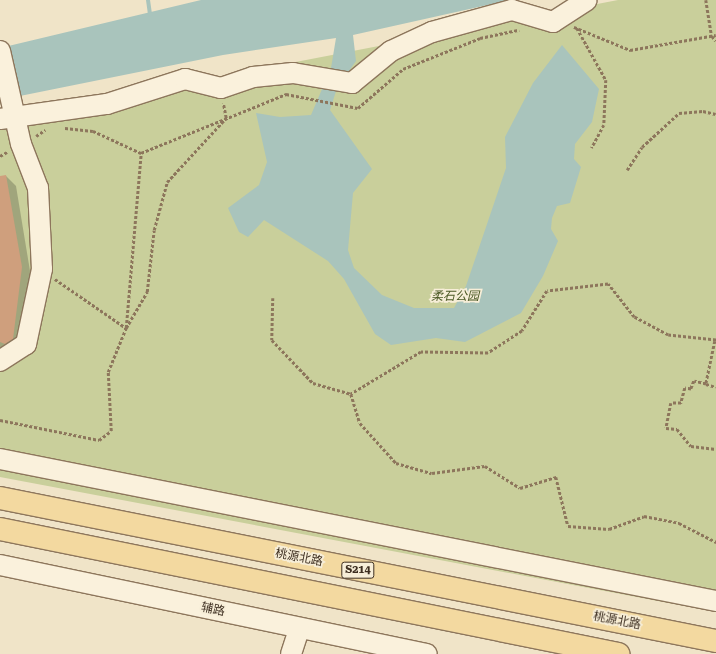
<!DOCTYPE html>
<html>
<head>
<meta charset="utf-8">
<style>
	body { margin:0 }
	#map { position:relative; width:716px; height:654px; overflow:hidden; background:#f0e4c8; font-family:"Roboto Serif","Noto Sans SC",serif }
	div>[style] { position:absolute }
	.green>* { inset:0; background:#c9cf9b }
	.water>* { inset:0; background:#a9c4bc }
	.shadow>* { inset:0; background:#0003 }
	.stream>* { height:4px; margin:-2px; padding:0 2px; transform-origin:2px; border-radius:2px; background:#a9c4bc }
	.building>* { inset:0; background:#cf9f7d }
	.path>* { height:2.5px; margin-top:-1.25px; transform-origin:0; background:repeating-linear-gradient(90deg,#8d765c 0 3px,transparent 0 5px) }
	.roads { filter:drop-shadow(1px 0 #8d765c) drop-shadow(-1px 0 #8d765c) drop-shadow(0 1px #8d765c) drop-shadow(0 -1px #8d765c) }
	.minor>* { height:20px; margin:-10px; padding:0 10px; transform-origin:10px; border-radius:10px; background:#faf1dc }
	.major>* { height:22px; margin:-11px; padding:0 11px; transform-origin:11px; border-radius:11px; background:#f3d9a0 }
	span { translate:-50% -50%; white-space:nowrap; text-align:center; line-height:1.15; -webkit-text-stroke:3.5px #f7eed8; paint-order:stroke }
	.shield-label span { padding:1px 3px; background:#f7eed8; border:1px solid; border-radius:3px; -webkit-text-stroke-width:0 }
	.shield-label { font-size:11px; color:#3d2e20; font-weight:700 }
	.park-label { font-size:12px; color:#4d5a26; font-style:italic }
	.street-label { font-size:12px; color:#3d2e20 }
</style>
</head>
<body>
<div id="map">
	<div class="green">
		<div style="clip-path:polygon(618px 0,716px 0,716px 612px,0 477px,0 124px,160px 88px)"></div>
	</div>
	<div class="water">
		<div style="clip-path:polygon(201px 0,510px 0,353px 35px,356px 61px,337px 88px,330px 110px,372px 169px,353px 193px,348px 250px,354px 268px,382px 295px,414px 308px,454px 308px,466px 286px,506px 168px,505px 137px,533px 83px,562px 45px,599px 89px,592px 122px,575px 144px,574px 159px,581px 167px,570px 203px,557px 206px,552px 218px,551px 229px,558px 241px,543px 276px,521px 313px,465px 342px,436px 338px,391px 345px,375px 334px,344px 279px,328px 261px,264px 220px,248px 237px,239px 232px,228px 208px,259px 185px,267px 162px,256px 113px,280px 117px,311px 115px,331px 68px,336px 38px,223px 55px,0 100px,0 48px)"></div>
	</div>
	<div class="shadow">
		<div style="clip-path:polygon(6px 176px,16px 186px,31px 277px,16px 353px,0 349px,0 177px)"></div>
	</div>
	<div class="stream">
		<div style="left:148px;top:0;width:15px;rotate:82deg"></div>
	</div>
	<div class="building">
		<div style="clip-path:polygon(6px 175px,22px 267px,13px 339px,5px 344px,0 342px,0 176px)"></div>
	</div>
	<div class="path">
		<div style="left:706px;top:0;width:36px;rotate:81deg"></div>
		<div style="left:712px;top:36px;width:6px;rotate:51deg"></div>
		<div style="left:574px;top:27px;width:61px;rotate:22.3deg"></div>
		<div style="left:630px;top:50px;width:87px;rotate:-9.9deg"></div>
		<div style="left:577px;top:28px;width:60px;rotate:60.9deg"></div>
		<div style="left:606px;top:80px;width:45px;rotate:92.5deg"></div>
		<div style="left:604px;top:125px;width:26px;rotate:118deg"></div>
		<div style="left:65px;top:128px;width:28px;rotate:6deg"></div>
		<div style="left:93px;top:131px;width:53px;rotate:24.6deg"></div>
		<div style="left:141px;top:153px;width:157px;rotate:-22.1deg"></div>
		<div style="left:286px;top:94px;width:73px;rotate:11deg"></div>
		<div style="left:358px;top:108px;width:60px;rotate:-40.9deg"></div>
		<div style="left:403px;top:69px;width:83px;rotate:-21.9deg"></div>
		<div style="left:480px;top:38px;width:40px;rotate:-12deg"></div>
		<div style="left:36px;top:136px;width:11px;rotate:-34deg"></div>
		<div style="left:0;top:156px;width:8px;rotate:-30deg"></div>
		<div style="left:627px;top:170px;width:27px;rotate:-57deg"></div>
		<div style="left:642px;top:147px;width:50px;rotate:-42.6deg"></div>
		<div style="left:679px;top:113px;width:24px;rotate:-5deg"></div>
		<div style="left:703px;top:111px;width:13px;rotate:13deg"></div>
		<div style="left:55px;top:279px;width:86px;rotate:34.6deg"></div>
		<div style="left:126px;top:328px;width:42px;rotate:-59.7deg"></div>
		<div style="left:147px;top:292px;width:62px;rotate:-83.6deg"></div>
		<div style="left:154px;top:230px;width:50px;rotate:-74.8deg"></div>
		<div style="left:167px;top:182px;width:87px;rotate:-47.3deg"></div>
		<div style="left:226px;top:118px;width:15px;rotate:-101deg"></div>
		<div style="left:273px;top:298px;width:42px;rotate:91.4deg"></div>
		<div style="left:272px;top:340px;width:59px;rotate:46.4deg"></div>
		<div style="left:313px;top:383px;width:40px;rotate:16deg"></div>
		<div style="left:716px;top:340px;width:48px;rotate:-174.1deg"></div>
		<div style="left:668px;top:335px;width:38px;rotate:-152deg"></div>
		<div style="left:634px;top:317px;width:42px;rotate:-128.2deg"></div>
		<div style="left:608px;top:284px;width:61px;rotate:173.5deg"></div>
		<div style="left:547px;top:291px;width:47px;rotate:122deg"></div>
		<div style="left:522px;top:331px;width:40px;rotate:147.1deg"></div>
		<div style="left:488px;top:353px;width:67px;rotate:-179.1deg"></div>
		<div style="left:421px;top:352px;width:82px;rotate:149deg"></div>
		<div style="left:351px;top:394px;width:30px;rotate:73deg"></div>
		<div style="left:360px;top:423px;width:54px;rotate:48deg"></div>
		<div style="left:396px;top:463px;width:37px;rotate:16deg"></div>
		<div style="left:432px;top:473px;width:53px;rotate:-7.5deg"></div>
		<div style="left:485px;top:466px;width:41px;rotate:32.2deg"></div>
		<div style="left:520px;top:488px;width:38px;rotate:-17deg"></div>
		<div style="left:556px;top:477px;width:50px;rotate:76.2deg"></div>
		<div style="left:568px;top:526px;width:41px;rotate:4.2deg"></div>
		<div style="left:609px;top:529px;width:37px;rotate:-20deg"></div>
		<div style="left:644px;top:516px;width:36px;rotate:11deg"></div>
		<div style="left:679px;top:523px;width:42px;rotate:27.2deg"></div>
		<div style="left:715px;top:341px;width:44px;rotate:101.8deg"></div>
		<div style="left:706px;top:384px;width:10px;rotate:17deg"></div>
		<div style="left:706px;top:384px;width:12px;rotate:-166deg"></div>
		<div style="left:694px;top:381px;width:9px;rotate:111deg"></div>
		<div style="left:691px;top:389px;width:6px;rotate:-171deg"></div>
		<div style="left:685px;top:388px;width:16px;rotate:105deg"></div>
		<div style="left:681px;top:403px;width:10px;rotate:180deg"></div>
		<div style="left:671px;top:403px;width:25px;rotate:101deg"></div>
		<div style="left:666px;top:428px;width:11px;rotate:5deg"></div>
		<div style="left:677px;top:429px;width:22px;rotate:51deg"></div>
		<div style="left:691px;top:446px;width:25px;rotate:7deg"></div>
		<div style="left:0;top:420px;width:101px;rotate:11.4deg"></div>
		<div style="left:99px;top:440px;width:15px;rotate:-37deg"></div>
		<div style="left:111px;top:431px;width:59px;rotate:-92.9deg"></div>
		<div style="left:108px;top:372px;width:48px;rotate:-67.8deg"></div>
		<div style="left:126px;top:328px;width:176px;rotate:-85.1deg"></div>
	</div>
	<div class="roads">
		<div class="minor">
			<div style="left:0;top:51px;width:95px;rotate:77.3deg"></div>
			<div style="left:21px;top:144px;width:47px;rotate:68.9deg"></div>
			<div style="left:38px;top:188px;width:81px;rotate:87.2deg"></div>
			<div style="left:42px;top:269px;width:77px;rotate:102deg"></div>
			<div style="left:26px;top:344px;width:31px;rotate:147deg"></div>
			<div style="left:0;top:119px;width:108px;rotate:-8deg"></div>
			<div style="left:107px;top:104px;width:82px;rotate:-17.8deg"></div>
			<div style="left:185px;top:79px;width:37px;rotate:14deg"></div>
			<div style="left:221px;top:88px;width:34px;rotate:-19deg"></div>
			<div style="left:253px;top:77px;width:40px;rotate:-5.7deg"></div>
			<div style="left:293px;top:73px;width:60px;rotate:9.6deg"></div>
			<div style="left:352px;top:83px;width:50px;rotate:-39.4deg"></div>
			<div style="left:391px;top:51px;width:45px;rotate:-24.9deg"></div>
			<div style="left:432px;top:32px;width:83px;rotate:-15.4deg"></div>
			<div style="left:512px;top:10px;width:43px;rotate:16.3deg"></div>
			<div style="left:553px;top:22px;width:40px;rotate:-32.9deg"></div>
			<div style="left:0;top:459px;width:730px;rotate:11.22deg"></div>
			<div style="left:0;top:565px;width:436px;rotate:11.8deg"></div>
			<div style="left:291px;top:654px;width:26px;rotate:-72deg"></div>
		</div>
		<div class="major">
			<div style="left:0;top:498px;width:730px;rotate:11.29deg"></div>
			<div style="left:0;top:529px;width:631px;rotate:11.43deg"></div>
		</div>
	</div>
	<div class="shield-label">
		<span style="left:358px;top:570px">S214</span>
	</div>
	<div class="park-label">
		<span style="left:455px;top:297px">柔石公园</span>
	</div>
	<div class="street-label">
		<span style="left:299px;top:558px;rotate:11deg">桃源北路</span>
		<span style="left:213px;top:610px;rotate:12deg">辅路</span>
		<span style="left:617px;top:621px;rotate:11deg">桃源北路</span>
	</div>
</div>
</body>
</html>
